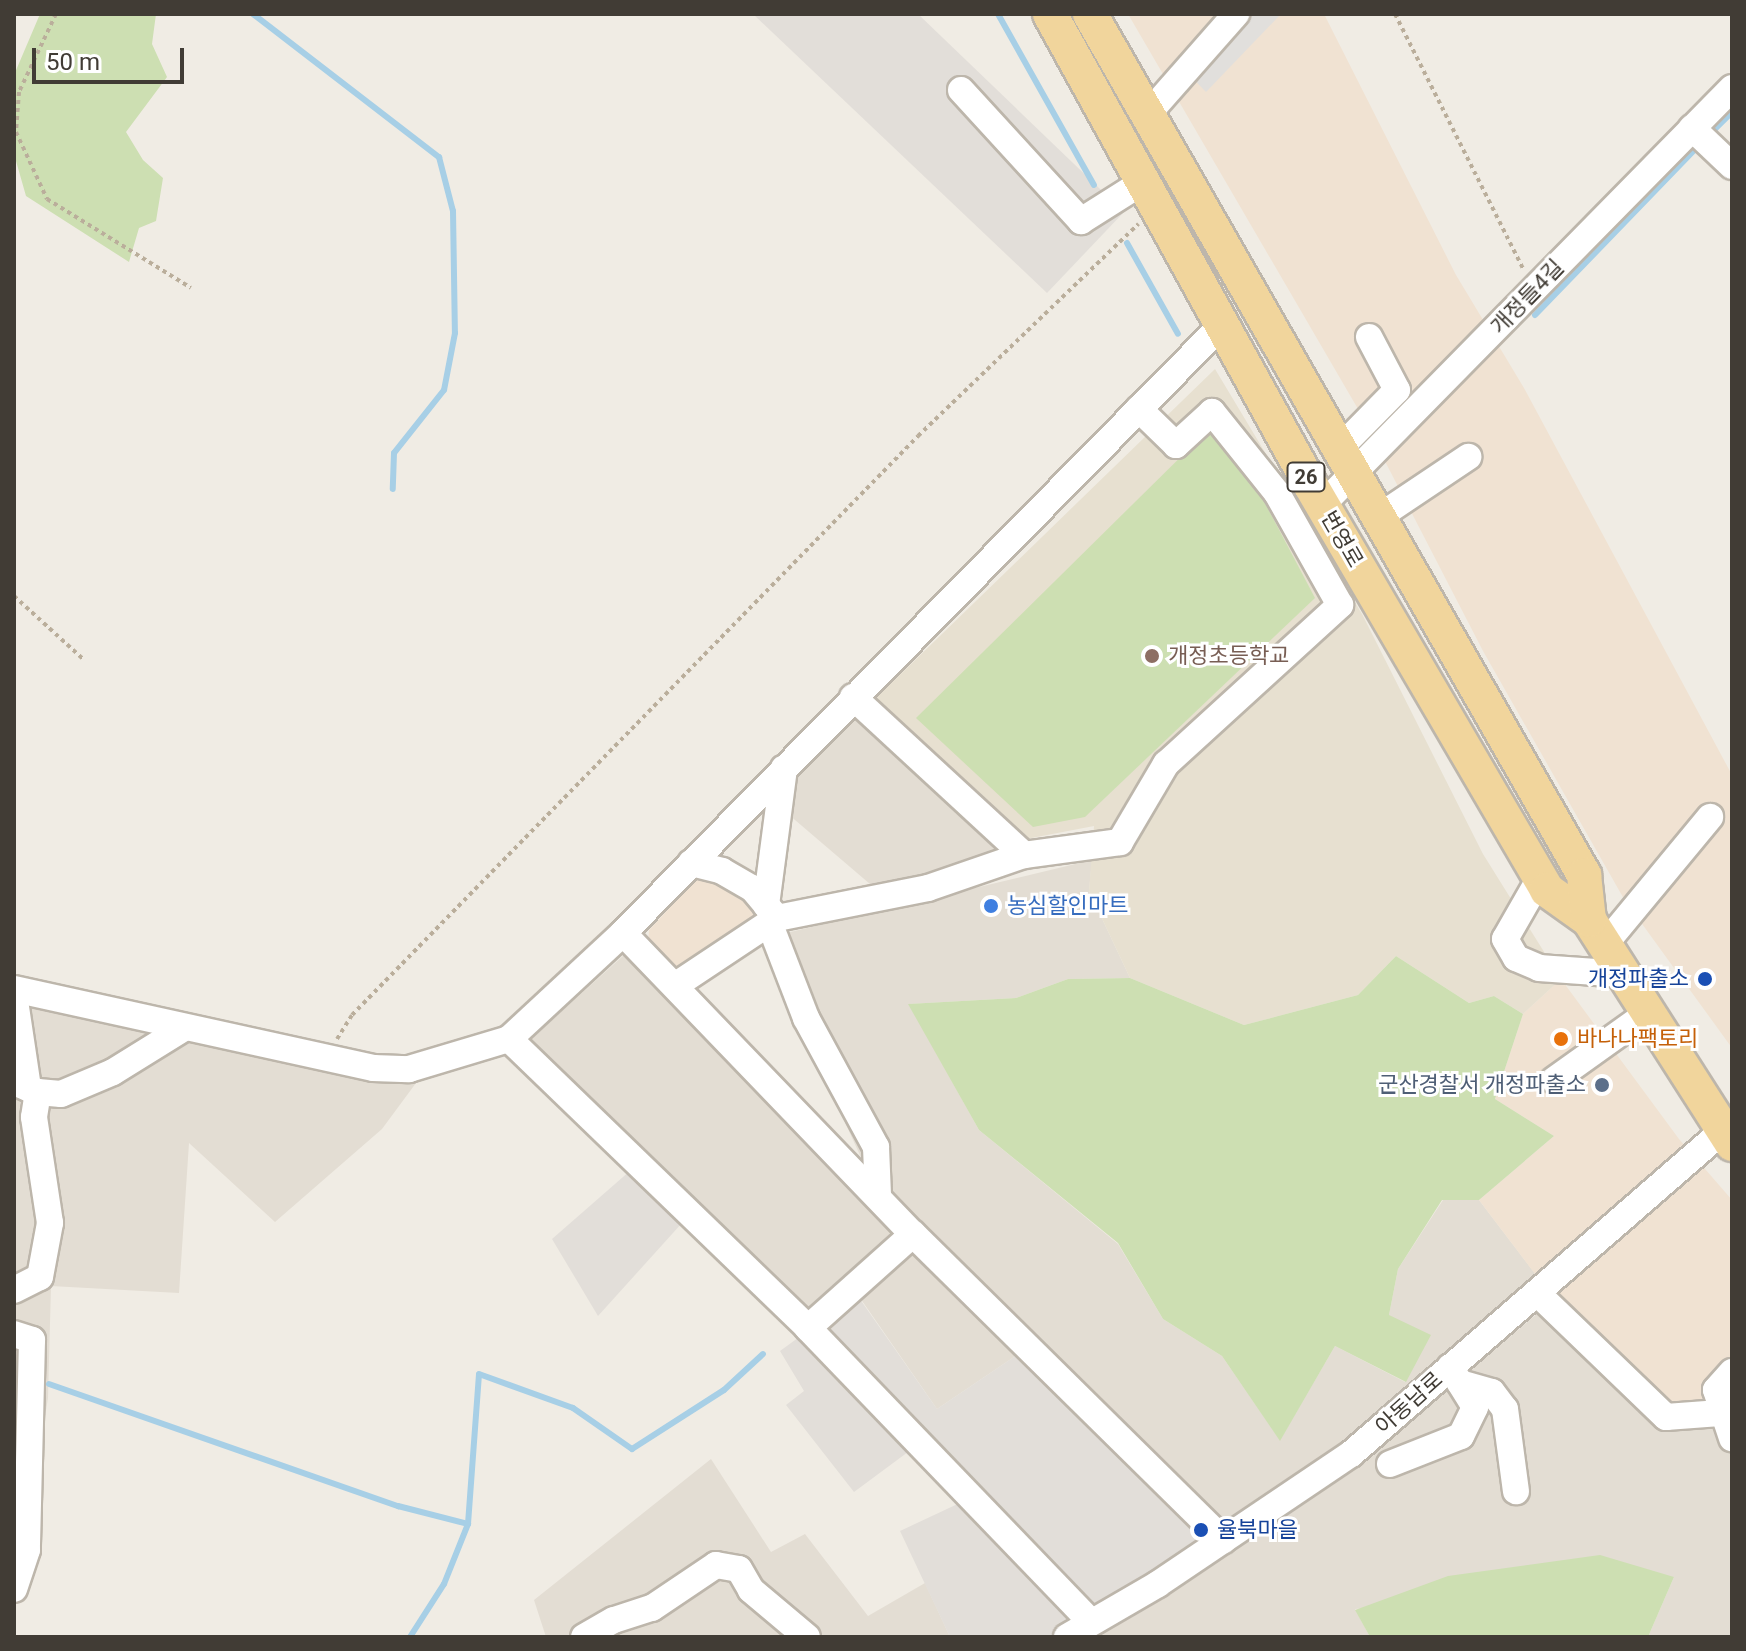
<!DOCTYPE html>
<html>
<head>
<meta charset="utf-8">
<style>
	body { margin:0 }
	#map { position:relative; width:1746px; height:1651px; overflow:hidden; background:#f0ece4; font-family:Roboto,"Noto Sans KR",sans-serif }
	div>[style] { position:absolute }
	.residential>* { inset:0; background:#e3ddd3 }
	.commercial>* { inset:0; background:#f0e2d2 }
	.industrial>* { inset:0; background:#e2ded9 }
	.education>* { inset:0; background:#e7e0d0 }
	.green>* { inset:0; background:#cddfb2 }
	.parking>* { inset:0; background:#e1dfdc }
	.stream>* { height:6px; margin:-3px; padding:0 3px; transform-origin:3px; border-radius:3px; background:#a7cfe6 }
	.path>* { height:4px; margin-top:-2px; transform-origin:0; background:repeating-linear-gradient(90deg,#baae9b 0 4px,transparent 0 8px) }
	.roads { filter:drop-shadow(2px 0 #bdb6ab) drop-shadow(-2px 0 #bdb6ab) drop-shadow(0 2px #bdb6ab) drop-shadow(0 -2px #bdb6ab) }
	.minor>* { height:26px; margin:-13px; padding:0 13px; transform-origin:13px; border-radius:13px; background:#fff }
	.major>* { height:34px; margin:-17px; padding:0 17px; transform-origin:17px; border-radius:17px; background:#f1d59c }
	.dots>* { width:22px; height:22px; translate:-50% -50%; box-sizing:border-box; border:4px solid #fff; border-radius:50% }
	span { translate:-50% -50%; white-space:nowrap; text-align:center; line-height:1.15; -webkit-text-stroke:6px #fff; paint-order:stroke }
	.shield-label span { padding:2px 6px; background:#fff; border:2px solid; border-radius:6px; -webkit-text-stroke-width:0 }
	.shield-label { font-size:20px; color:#413c35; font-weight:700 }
	.street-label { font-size:22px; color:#413c35 }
	.education-label { font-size:22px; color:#785e54 }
	.left { translate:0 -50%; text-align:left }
	.shop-label { font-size:22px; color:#366cbe }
	.transit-label { font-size:22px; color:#164399 }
	.right { translate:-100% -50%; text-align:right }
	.food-label { font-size:22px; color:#c56008 }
	.service-label { font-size:22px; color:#4e5e75 }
	.frame { position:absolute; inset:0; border:16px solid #413c35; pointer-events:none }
	.scale { position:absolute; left:32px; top:48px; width:152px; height:36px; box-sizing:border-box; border:4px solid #413c35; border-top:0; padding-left:10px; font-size:24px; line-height:28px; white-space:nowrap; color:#413c35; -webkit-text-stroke:6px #fff; paint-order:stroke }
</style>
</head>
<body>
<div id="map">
	<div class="residential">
		<div style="clip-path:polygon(857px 714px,1004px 851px,877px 890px,788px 814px,794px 781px)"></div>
		<div style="clip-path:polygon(1092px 860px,1089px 891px,1130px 978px,1068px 979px,1016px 998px,909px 1004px,979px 1130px,1118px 1244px,1163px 1319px,1222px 1356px,1280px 1440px,1335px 1346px,1405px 1382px,1389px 1315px,1398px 1269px,1443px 1200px,1479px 1200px,1540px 1280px,1326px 1465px,1223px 1526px,864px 1164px,761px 939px)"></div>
		<div style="clip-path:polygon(624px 955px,816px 1154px,1023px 1351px,937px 1409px,858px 1295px,807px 1312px,528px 1042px)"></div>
		<div style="clip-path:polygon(14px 998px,416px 1083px,382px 1129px,275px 1222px,189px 1143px,179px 1293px,51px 1286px,48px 1398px,14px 1602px)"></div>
		<div style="clip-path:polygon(1554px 1299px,1732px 1423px,1732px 1637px,1648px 1637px,1674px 1577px,1355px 1609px,1370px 1637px,1089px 1637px,1258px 1531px,1399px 1432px)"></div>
		<div style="clip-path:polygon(711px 1459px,771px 1552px,805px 1534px,868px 1616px,925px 1583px,950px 1637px,546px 1637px,534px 1600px)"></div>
	</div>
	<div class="commercial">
		<div style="clip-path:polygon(1128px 14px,1324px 14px,1456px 275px,1524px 388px,1732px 775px,1732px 1048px,1624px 899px,1483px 651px,1358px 409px)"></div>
		<div style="clip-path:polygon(702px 873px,727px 881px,761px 916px,678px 975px,648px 946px,649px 930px)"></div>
		<div style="clip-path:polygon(1561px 979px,1679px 1139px,1732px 1200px,1732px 1423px,1666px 1407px,1554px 1299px,1479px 1200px,1554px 1136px,1495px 1099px,1523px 1014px)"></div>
	</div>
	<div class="industrial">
		<div style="clip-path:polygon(753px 14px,918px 14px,1124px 212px,1047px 293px)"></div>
		<div style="clip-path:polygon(631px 1170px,682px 1223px,598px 1316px,552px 1239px)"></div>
		<div style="clip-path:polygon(857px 1295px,937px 1409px,1023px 1351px,1217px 1534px,1055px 1637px,950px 1637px,900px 1531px,964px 1501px,912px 1449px,854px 1492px,786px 1405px,804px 1391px,780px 1351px)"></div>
	</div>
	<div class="education">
		<div style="clip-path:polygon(1215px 369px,1362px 614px,1483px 854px,1561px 979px,1523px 1014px,1494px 996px,1469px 1003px,1396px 956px,1358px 995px,1244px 1025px,1130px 978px,1089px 891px,1094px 826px,1021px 840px,876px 698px)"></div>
	</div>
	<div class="green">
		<div style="clip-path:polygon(40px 14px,156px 14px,152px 44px,167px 77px,126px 132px,143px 160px,163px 178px,156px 221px,139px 228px,129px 262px,26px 196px,14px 154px,14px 75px)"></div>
		<div style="clip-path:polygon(1227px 431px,1315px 598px,1085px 817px,1033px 827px,916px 718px,1206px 432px)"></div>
		<div style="clip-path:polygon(1396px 956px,1469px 1003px,1494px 996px,1523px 1014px,1495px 1099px,1554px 1136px,1479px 1200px,1442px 1200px,1398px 1269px,1389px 1315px,1431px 1335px,1406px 1382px,1335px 1346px,1280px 1441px,1222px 1356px,1163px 1319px,1118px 1243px,979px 1130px,908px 1004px,1016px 998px,1068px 979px,1130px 978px,1244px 1025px,1358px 995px)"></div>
		<div style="clip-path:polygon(1600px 1555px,1674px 1577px,1648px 1637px,1370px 1637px,1355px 1610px,1448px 1576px)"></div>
	</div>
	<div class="parking">
		<div style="clip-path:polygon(1224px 14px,1281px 14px,1206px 92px,1175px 60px)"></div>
	</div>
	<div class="stream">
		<div style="left:253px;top:14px;width:235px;rotate:37.6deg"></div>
		<div style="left:439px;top:157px;width:56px;rotate:75.5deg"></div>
		<div style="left:453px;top:211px;width:122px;rotate:89.1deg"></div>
		<div style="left:455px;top:333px;width:58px;rotate:100.9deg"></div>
		<div style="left:444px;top:390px;width:80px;rotate:128.4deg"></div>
		<div style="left:394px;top:453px;width:36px;rotate:92deg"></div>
		<div style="left:998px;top:14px;width:196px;rotate:60.7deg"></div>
		<div style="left:1710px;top:134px;width:31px;rotate:-45deg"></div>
		<div style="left:1127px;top:243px;width:104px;rotate:60.7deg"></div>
		<div style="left:1535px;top:315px;width:236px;rotate:-46deg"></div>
		<div style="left:49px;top:1384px;width:370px;rotate:19.3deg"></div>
		<div style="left:398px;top:1506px;width:72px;rotate:14.4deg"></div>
		<div style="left:410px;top:1637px;width:63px;rotate:-57.3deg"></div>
		<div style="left:444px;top:1584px;width:65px;rotate:-68.2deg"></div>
		<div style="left:468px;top:1524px;width:150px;rotate:-85.8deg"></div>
		<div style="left:479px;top:1374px;width:100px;rotate:19.9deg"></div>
		<div style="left:573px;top:1408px;width:72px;rotate:34.8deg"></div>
		<div style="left:632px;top:1449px;width:109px;rotate:-32.7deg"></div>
		<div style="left:724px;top:1390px;width:53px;rotate:-42.7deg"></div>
	</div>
	<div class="path">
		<div style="left:56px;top:14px;width:86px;rotate:115.4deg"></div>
		<div style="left:19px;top:92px;width:40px;rotate:94.3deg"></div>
		<div style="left:16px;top:132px;width:74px;rotate:65.2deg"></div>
		<div style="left:47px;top:199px;width:169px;rotate:31.7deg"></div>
		<div style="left:1395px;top:14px;width:285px;rotate:63.3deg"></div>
		<div style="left:14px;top:596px;width:95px;rotate:42.4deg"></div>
		<div style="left:337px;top:1039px;width:28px;rotate:-58deg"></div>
		<div style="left:352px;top:1015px;width:810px;rotate:-45.65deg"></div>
		<div style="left:918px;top:436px;width:306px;rotate:-43.9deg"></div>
	</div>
	<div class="roads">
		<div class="minor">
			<div style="left:961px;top:90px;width:178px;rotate:47.5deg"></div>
			<div style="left:1081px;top:221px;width:73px;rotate:-32.2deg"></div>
			<div style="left:1147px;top:115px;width:135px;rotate:-48.6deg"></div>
			<div style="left:1692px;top:128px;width:55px;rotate:43.5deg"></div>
			<div style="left:1338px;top:450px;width:84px;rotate:-45.5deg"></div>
			<div style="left:1397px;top:390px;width:60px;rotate:-117.8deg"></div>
			<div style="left:1322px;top:505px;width:585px;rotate:-45.48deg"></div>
			<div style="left:1377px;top:518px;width:110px;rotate:-33.8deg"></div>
			<div style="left:853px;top:697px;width:233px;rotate:42.7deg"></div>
			<div style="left:691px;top:863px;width:32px;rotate:14deg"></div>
			<div style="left:722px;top:871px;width:34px;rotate:30deg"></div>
			<div style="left:752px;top:888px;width:31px;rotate:50deg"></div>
			<div style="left:1540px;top:878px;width:70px;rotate:119.8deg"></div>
			<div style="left:1505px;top:939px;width:22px;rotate:60deg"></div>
			<div style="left:1516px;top:958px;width:25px;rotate:23deg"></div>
			<div style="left:1539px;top:968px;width:85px;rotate:4deg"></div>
			<div style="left:766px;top:905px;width:138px;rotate:-82.5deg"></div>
			<div style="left:769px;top:922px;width:103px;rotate:68.9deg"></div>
			<div style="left:806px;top:1018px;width:147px;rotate:61.5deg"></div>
			<div style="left:876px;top:1147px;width:47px;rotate:87.6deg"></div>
			<div style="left:623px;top:933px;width:418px;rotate:46.1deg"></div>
			<div style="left:913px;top:1234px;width:436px;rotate:44.6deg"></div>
			<div style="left:1605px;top:944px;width:165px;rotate:-50.4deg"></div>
			<div style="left:676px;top:985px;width:121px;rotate:-33.6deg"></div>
			<div style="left:777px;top:918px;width:154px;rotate:-11.2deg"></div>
			<div style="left:928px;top:888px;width:102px;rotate:-19deg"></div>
			<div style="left:1024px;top:855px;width:97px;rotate:-7.7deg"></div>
			<div style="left:1120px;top:842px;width:91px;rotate:-59.5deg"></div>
			<div style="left:1166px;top:764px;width:236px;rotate:-42.4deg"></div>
			<div style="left:1340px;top:605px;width:129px;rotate:-119.4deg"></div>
			<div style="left:1277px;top:493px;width:104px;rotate:-128.7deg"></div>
			<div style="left:1212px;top:412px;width:49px;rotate:137.5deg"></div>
			<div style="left:1176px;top:445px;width:52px;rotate:-135.8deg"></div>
			<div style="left:14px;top:989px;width:368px;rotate:12.4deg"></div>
			<div style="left:373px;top:1068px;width:36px;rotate:2deg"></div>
			<div style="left:409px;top:1069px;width:104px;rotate:-16.7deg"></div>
			<div style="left:509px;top:1039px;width:156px;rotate:-42.9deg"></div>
			<div style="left:623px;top:933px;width:854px;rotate:-45.43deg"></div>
			<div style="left:14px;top:994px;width:95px;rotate:81.5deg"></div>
			<div style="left:509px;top:1039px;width:416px;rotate:44deg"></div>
			<div style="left:808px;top:1328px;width:408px;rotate:46.1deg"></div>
			<div style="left:1554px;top:1080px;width:115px;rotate:-35.5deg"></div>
			<div style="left:14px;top:1082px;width:26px;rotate:23deg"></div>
			<div style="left:38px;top:1092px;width:23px;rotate:5deg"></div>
			<div style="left:61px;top:1094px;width:56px;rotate:-22.9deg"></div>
			<div style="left:113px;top:1072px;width:84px;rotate:-31.8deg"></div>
			<div style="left:14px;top:1290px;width:29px;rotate:-27deg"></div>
			<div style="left:40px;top:1277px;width:55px;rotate:-79.5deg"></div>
			<div style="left:50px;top:1223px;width:107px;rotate:-98.6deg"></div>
			<div style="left:34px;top:1117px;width:25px;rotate:-81deg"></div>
			<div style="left:1537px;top:1293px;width:179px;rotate:43.9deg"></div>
			<div style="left:1666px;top:1417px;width:54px;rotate:-4.2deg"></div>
			<div style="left:808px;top:1328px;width:141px;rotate:-41.8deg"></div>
			<div style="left:14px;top:1334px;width:19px;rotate:18deg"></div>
			<div style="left:32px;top:1340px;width:210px;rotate:91.4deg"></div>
			<div style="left:27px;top:1550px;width:41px;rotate:108.4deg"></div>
			<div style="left:1732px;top:1372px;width:24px;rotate:132deg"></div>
			<div style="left:1716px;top:1390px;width:51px;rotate:71.6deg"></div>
			<div style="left:1460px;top:1383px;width:33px;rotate:16deg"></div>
			<div style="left:1492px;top:1392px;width:21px;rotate:53deg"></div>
			<div style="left:1505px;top:1409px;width:83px;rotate:82.4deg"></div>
			<div style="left:1390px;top:1464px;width:76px;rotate:-21.5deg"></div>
			<div style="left:1461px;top:1436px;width:32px;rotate:-64deg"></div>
			<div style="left:1475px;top:1407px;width:47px;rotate:-122deg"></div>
			<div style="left:584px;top:1637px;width:34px;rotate:-30deg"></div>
			<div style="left:614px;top:1620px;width:40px;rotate:-18deg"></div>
			<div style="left:652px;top:1608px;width:77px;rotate:-33.9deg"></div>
			<div style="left:716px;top:1565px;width:23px;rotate:10deg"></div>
			<div style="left:739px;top:1569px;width:24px;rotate:60deg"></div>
			<div style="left:751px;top:1590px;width:73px;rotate:40deg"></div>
			<div style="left:1067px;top:1637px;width:105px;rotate:-30.2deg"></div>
			<div style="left:1158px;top:1584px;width:233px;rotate:-34deg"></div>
			<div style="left:1351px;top:1454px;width:492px;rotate:-41deg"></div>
		</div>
		<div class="major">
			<div style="left:1050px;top:14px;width:537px;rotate:61.05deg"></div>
			<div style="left:1310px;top:484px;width:470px;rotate:59.7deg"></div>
			<div style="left:1547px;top:890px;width:52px;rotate:35.5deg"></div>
			<div style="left:1589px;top:920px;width:266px;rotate:57.4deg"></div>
			<div style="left:1090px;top:14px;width:993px;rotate:60.15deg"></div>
			<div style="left:1584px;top:875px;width:45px;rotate:83.7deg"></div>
		</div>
	</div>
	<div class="dots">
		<div style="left:1152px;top:656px;background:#8d6e63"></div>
		<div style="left:991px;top:906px;background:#3f7fe0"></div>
		<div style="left:1705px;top:979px;background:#1a4fb4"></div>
		<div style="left:1561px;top:1039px;background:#e8710a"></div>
		<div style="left:1602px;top:1085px;background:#5c6f8a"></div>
		<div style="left:1201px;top:1530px;background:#1a4fb4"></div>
	</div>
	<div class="shield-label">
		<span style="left:1306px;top:477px">26</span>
	</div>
	<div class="street-label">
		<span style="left:1527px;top:297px;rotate:-46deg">개정들4길</span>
		<span style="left:1342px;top:539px;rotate:60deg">번영로</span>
		<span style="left:1409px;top:1403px;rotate:-42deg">아동남로</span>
	</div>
	<div class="education-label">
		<span class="left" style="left:1168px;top:656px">개정초등학교</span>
	</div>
	<div class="shop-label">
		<span class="left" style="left:1007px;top:906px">농심할인마트</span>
	</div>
	<div class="transit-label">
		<span class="right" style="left:1689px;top:979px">개정파출소</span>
		<span class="left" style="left:1217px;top:1530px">율북마을</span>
	</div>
	<div class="food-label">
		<span class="left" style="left:1577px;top:1039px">바나나팩토리</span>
	</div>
	<div class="service-label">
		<span class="right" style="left:1586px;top:1085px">군산경찰서 개정파출소</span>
	</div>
	<div class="frame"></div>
	<div class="scale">50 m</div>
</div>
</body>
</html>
